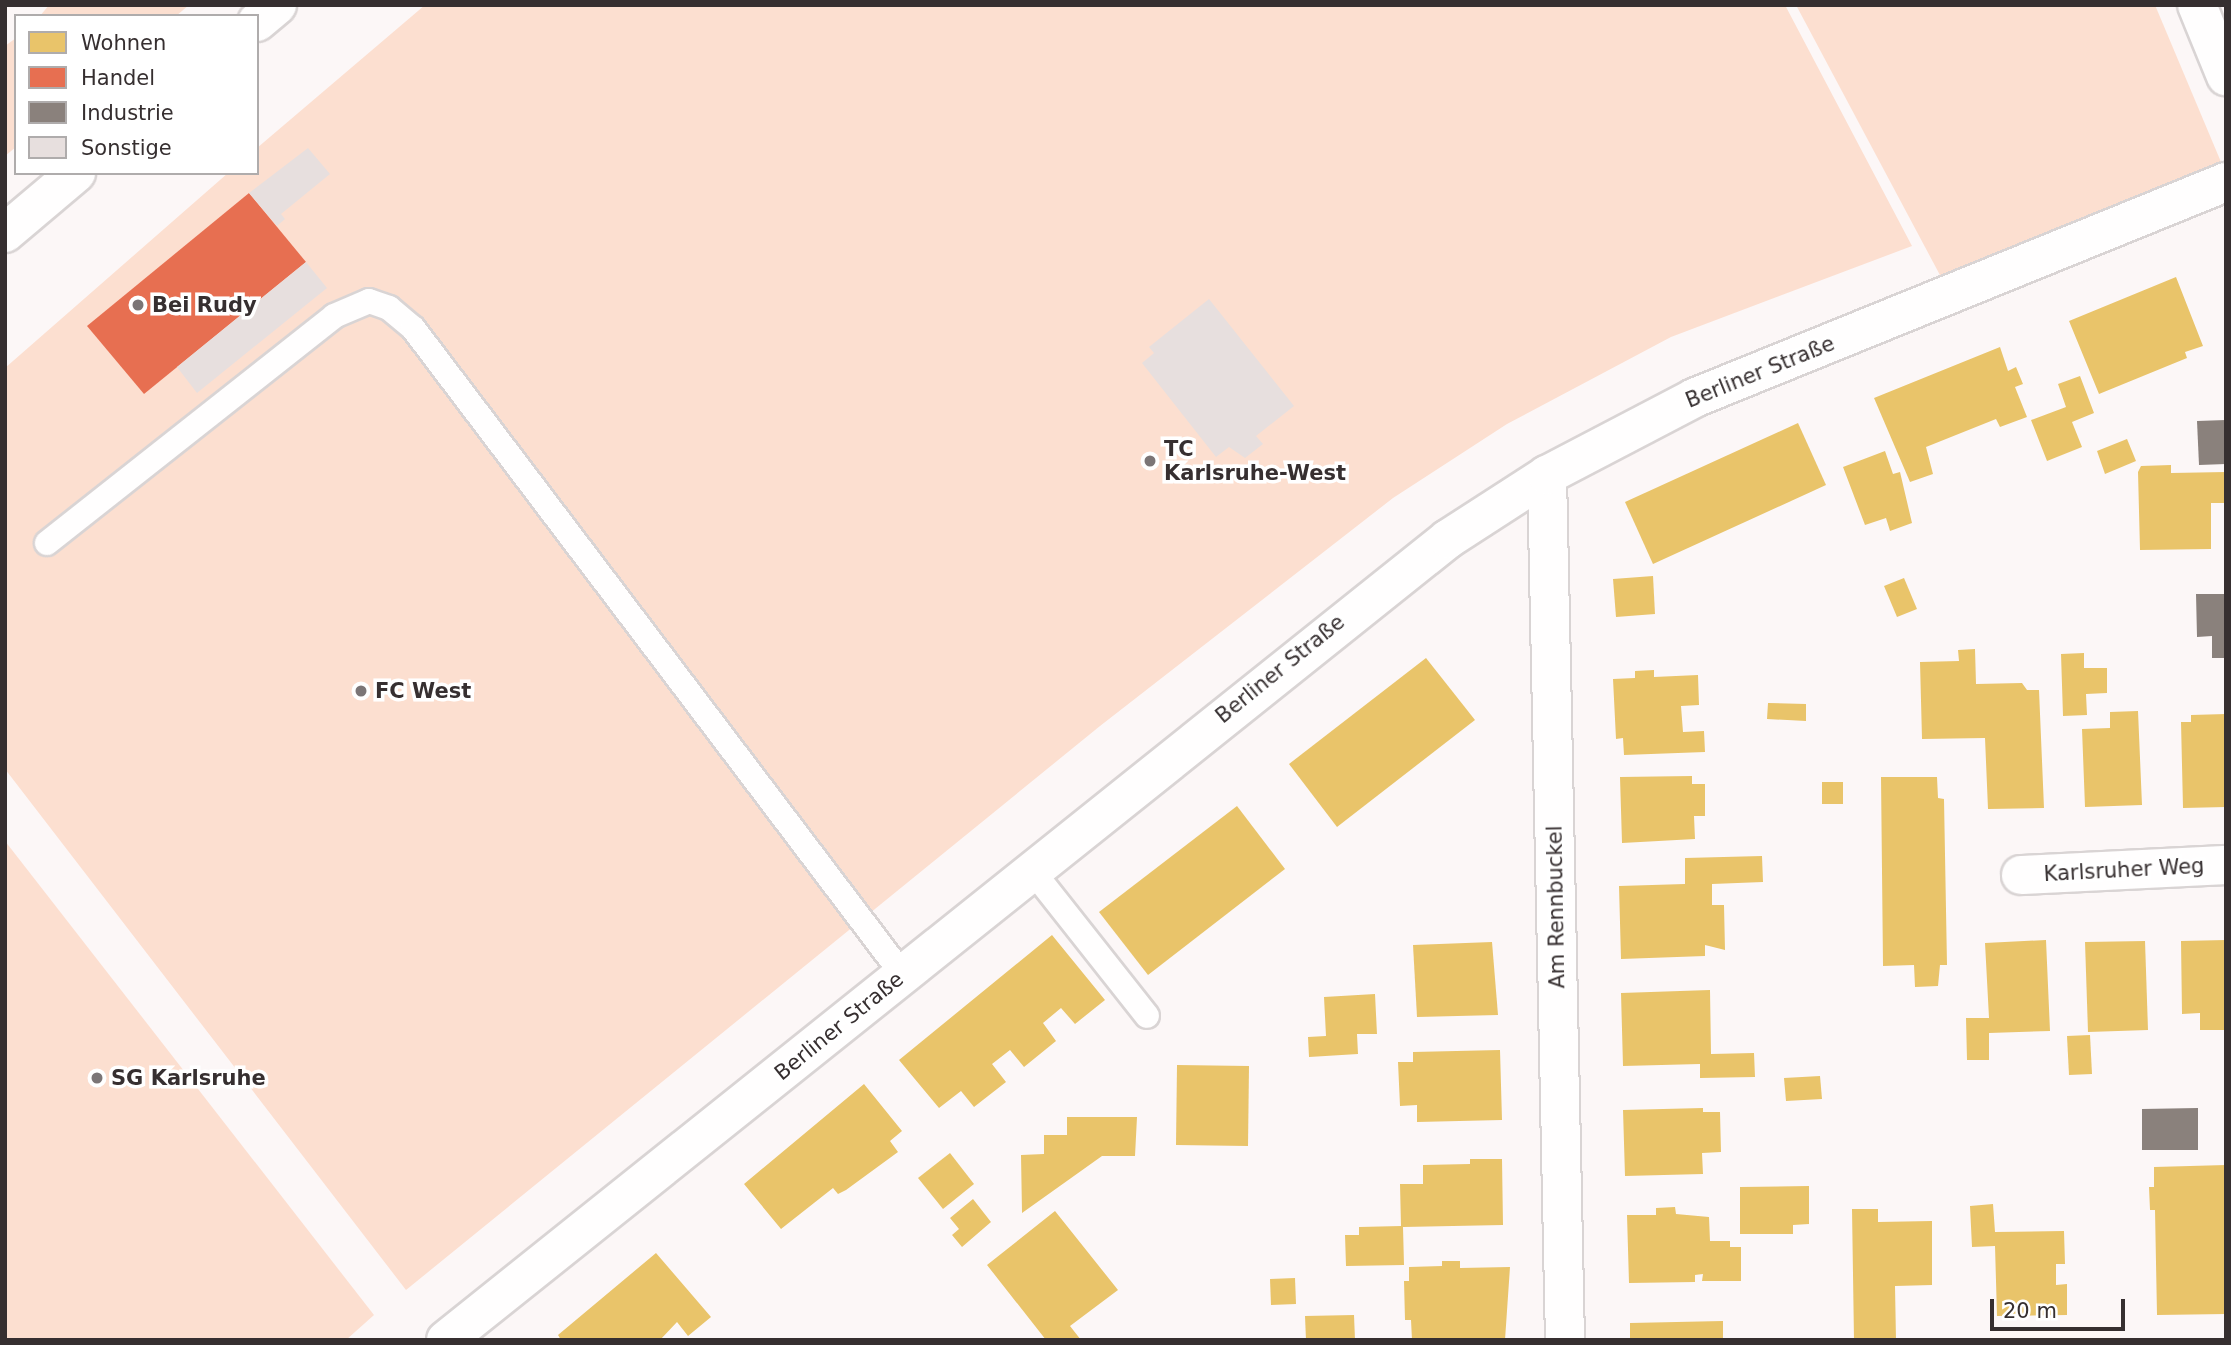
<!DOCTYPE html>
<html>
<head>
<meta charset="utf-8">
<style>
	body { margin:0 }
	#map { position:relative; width:2231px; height:1345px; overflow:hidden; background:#fcf7f7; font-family:"DejaVu Sans",sans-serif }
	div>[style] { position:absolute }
	.green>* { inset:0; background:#fcdfd0 }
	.homes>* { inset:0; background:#e9c46a }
	.shops>* { inset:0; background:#e76f51 }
	.industry>* { inset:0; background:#8a817c }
	.building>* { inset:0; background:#e7dfde }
	.roads { filter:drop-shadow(2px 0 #d9d4d4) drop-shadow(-2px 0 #d9d4d4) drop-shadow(0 2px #d9d4d4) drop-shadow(0 -2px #d9d4d4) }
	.lane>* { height:24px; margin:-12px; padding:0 12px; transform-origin:12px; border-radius:12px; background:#fffefe }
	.street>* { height:38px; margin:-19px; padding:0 19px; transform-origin:19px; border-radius:19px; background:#fffefe }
	.secondary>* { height:38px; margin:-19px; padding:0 19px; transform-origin:19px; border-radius:19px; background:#fffefe }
	.dots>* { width:19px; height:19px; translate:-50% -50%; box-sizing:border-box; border:4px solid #fff; border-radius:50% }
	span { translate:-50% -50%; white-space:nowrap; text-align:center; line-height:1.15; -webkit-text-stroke:7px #fff; paint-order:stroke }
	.poi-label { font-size:21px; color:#362f30; font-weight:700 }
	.left { translate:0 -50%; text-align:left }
	.street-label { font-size:21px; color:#362f30 }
	.frame { position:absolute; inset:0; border:7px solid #362f30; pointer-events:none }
	.legend { position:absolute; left:14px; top:14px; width:245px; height:161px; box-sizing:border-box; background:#fff; border:2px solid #afacac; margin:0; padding:9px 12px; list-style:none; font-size:21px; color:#362f30 }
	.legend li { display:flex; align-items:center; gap:14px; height:35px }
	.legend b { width:35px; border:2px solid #afacac }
	.scale { position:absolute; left:1990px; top:1299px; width:135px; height:32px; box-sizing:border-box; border:4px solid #362f30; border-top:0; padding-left:9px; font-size:21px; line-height:24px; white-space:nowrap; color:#362f30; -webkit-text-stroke:5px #fff; paint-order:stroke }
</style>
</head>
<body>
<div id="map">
	<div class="green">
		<div style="clip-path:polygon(49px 5px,189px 5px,176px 16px,40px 16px)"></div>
		<div style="clip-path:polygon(425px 5px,1785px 5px,1912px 246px,1671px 337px,1507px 424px,1393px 498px,1100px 726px,406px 1290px,5px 769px,5px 368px,228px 173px,257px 173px,257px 148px)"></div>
		<div style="clip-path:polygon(1796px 5px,2155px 5px,2221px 162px,1941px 277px)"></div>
		<div style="clip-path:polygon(16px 38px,16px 147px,5px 156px,5px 46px)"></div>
		<div style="clip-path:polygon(5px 841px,374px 1315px,346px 1340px,5px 1340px)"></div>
	</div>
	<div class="homes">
		<div style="clip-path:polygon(2176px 277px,2203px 346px,2185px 352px,2187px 358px,2099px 394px,2069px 321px)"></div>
		<div style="clip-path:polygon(2000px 347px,2008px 371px,2016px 367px,2023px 384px,2015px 387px,2027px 417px,2000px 427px,1996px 419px,1926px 447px,1933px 474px,1910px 482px,1874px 398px)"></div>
		<div style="clip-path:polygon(2080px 376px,2094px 413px,2072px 422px,2082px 447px,2047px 461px,2031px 420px,2066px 407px,2058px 384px)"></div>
		<div style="clip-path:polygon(1798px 423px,1826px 485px,1653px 564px,1625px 502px)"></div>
		<div style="clip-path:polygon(2127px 439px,2136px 461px,2105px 474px,2097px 451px)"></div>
		<div style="clip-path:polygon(1885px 451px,1893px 474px,1900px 472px,1912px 523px,1890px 531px,1886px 518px,1865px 525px,1843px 467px)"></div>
		<div style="clip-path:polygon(2171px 465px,2171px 473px,2226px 472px,2226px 503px,2211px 503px,2211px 549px,2140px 550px,2138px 472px,2141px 466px)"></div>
		<div style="clip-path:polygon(1653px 576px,1655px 614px,1616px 617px,1613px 579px)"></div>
		<div style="clip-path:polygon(1904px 578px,1917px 609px,1897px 617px,1884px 586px)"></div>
		<div style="clip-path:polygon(1975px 649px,1976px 684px,2022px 683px,2027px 690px,2039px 690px,2044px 808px,1988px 809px,1985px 738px,1922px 739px,1920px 662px,1959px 661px,1958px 650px)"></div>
		<div style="clip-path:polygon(2084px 653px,2084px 668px,2107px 668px,2107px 693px,2086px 694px,2087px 715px,2063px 716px,2061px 654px)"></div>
		<div style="clip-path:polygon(1426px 658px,1475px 720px,1337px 827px,1289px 764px)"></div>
		<div style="clip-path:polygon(1654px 670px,1654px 677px,1698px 675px,1699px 705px,1681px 706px,1683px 732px,1704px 731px,1705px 752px,1624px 755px,1623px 738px,1616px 739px,1613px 679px,1635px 678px,1635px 671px)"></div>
		<div style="clip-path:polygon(1768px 703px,1806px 704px,1806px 721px,1767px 719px)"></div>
		<div style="clip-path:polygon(2138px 711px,2142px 805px,2085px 807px,2082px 729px,2110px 728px,2110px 712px)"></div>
		<div style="clip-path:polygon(2226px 714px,2226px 807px,2183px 808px,2181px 722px,2191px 722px,2191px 715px)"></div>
		<div style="clip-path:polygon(1692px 776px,1692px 784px,1705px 784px,1705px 816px,1694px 816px,1695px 839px,1622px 843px,1620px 777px)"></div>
		<div style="clip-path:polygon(1881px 777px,1937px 777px,1938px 798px,1944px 799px,1947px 965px,1940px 965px,1938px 986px,1915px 987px,1914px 965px,1883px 966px)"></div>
		<div style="clip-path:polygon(1822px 782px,1843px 782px,1843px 804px,1822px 804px)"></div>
		<div style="clip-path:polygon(1237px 806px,1285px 869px,1148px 975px,1099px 912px)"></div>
		<div style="clip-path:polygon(1762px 856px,1763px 882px,1712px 884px,1712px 905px,1724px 905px,1725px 950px,1705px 945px,1705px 956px,1621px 959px,1619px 886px,1685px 884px,1685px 858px)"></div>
		<div style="clip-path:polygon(1052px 935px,1105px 1000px,1075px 1024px,1061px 1008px,1043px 1023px,1056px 1041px,1024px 1067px,1010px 1050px,992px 1064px,1006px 1082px,974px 1107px,961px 1091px,939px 1108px,899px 1060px)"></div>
		<div style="clip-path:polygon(2046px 940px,2050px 1031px,1989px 1033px,1989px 1060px,1967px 1060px,1966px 1018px,1989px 1018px,1985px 943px)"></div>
		<div style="clip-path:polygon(2226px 940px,2224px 1030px,2200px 1030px,2200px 1013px,2182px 1014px,2181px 941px)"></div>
		<div style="clip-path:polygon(2145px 941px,2148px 1030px,2088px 1032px,2085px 942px)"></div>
		<div style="clip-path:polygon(1492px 942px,1498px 1015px,1417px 1017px,1413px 945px)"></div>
		<div style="clip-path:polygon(1710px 990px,1711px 1054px,1754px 1053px,1755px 1077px,1700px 1078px,1700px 1064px,1623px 1066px,1621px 993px)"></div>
		<div style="clip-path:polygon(1375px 994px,1377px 1034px,1357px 1034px,1358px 1054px,1309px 1057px,1308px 1037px,1326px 1036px,1324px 997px)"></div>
		<div style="clip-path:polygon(2090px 1035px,2092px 1074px,2069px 1075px,2067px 1036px)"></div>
		<div style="clip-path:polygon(1500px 1050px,1502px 1120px,1417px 1122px,1417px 1105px,1400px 1106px,1398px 1062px,1413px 1062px,1413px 1052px)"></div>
		<div style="clip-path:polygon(1177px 1065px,1249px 1066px,1248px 1146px,1176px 1145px)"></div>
		<div style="clip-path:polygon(1820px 1076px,1822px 1099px,1786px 1101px,1784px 1078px)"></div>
		<div style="clip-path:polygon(864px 1084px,902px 1131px,890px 1141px,898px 1152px,846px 1190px,838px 1194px,833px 1188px,781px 1229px,744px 1184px)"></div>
		<div style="clip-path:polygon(1703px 1108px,1703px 1112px,1720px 1112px,1721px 1152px,1702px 1153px,1703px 1174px,1625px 1176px,1623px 1110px)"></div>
		<div style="clip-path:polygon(1067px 1117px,1137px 1117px,1135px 1156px,1102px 1156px,1022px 1213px,1021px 1155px,1044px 1154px,1044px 1135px,1067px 1135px)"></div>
		<div style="clip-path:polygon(950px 1153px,974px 1184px,943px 1209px,918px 1178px)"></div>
		<div style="clip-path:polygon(1470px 1159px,1502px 1159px,1503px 1225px,1403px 1227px,1404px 1265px,1346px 1266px,1345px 1235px,1359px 1235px,1359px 1227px,1401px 1226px,1400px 1184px,1423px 1184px,1423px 1165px,1470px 1164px)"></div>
		<div style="clip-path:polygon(2226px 1165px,2226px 1314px,2157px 1315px,2155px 1210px,2150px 1210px,2149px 1187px,2154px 1187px,2154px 1167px)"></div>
		<div style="clip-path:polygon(1809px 1186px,1809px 1224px,1793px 1225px,1793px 1234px,1740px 1234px,1740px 1187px)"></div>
		<div style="clip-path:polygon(973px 1199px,991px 1222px,962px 1247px,952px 1235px,959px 1229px,950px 1218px)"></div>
		<div style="clip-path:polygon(1993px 1204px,1995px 1232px,2064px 1231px,2065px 1264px,2056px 1264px,2056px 1285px,2067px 1284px,2067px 1315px,1997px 1316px,1995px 1246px,1972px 1247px,1970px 1206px)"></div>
		<div style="clip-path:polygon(1675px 1207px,1676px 1214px,1709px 1217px,1710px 1241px,1730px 1241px,1730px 1247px,1741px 1247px,1741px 1281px,1702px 1281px,1703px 1274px,1695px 1275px,1695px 1282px,1629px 1283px,1627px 1215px,1656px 1215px,1656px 1208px)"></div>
		<div style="clip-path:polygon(1852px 1209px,1878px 1209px,1878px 1222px,1932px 1221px,1932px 1285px,1895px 1286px,1896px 1340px,1854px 1340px)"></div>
		<div style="clip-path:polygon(1055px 1211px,1118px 1290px,1070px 1326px,1081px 1340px,1046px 1340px,987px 1265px)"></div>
		<div style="clip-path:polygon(656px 1253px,711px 1317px,688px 1336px,677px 1322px,660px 1340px,561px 1340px,558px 1335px)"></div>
		<div style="clip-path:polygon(1442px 1261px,1460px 1261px,1460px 1268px,1510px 1267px,1505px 1340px,1412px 1340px,1411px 1320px,1405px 1320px,1404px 1281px,1409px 1281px,1409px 1267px,1442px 1266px)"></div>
		<div style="clip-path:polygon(1295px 1278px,1296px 1304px,1271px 1305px,1270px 1279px)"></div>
		<div style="clip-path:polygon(1354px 1315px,1355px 1340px,1306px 1340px,1305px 1316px)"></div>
		<div style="clip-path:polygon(1723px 1321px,1723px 1340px,1630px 1340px,1630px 1323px)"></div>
	</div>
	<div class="shops">
		<div style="clip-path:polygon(249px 193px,306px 262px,144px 394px,87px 326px)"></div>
	</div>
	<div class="industry">
		<div style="clip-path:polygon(2226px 420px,2226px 464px,2199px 465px,2197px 421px)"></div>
		<div style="clip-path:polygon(2196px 594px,2226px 594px,2226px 658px,2212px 658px,2212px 636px,2197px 637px)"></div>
		<div style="clip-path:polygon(2198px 1108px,2198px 1150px,2142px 1150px,2142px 1109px)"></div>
	</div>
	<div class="building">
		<div style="clip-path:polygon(308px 148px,330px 174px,281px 214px,285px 219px,277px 226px,249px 193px)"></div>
		<div style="clip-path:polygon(306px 262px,327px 288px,197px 393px,177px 367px)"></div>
		<div style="clip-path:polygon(1209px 299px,1294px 406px,1256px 436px,1263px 444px,1245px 458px,1229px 447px,1216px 457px,1142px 363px,1154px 353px,1149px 347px)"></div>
	</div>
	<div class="roads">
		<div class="lane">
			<div style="left:47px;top:543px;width:366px;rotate:-38.3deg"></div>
			<div style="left:334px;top:316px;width:38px;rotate:-23deg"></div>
			<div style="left:369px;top:301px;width:21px;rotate:19deg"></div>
			<div style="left:389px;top:308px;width:31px;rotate:40deg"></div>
			<div style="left:413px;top:328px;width:812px;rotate:52.86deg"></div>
			<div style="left:1031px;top:869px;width:187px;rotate:51.7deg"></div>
		</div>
		<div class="street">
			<div style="left:2197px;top:5px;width:77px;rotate:67.8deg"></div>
			<div style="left:1547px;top:475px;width:865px;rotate:88.81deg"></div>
			<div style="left:2021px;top:875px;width:205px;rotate:-2.8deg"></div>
			<div style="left:446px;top:1340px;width:1283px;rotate:-38.64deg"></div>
			<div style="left:1448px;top:539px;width:118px;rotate:-32.9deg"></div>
			<div style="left:1547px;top:475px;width:166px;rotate:-27.6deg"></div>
			<div style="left:1694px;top:398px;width:574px;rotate:-22.1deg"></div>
		</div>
		<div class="secondary">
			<div style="left:257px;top:22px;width:26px;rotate:-40deg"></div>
			<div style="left:5px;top:233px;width:93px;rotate:-40.2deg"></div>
		</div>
	</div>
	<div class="dots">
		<div style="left:138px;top:305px;background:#7b7576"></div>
		<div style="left:1150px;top:461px;background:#7b7576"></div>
		<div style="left:361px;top:691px;background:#7b7576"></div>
		<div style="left:97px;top:1078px;background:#7b7576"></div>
	</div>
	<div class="poi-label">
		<span class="left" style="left:152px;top:305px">Bei Rudy</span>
		<span class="left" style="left:1164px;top:461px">TC<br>Karlsruhe-West</span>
		<span class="left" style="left:375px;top:691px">FC West</span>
		<span class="left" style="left:111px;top:1078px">SG Karlsruhe</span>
	</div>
	<div class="street-label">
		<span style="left:1760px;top:372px;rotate:-22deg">Berliner Straße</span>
		<span style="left:1280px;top:669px;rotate:-39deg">Berliner Straße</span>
		<span style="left:2124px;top:870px;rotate:-3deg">Karlsruher Weg</span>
		<span style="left:1556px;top:907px;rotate:-91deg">Am Rennbuckel</span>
		<span style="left:839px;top:1026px;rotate:-39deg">Berliner Straße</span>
	</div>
	<div class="frame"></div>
	<ul class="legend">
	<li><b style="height:19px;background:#e9c46a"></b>Wohnen</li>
	<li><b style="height:19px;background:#e76f51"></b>Handel</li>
	<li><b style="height:19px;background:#8a817c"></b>Industrie</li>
	<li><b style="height:19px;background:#e7dfde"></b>Sonstige</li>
	</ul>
	<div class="scale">20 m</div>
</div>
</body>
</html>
